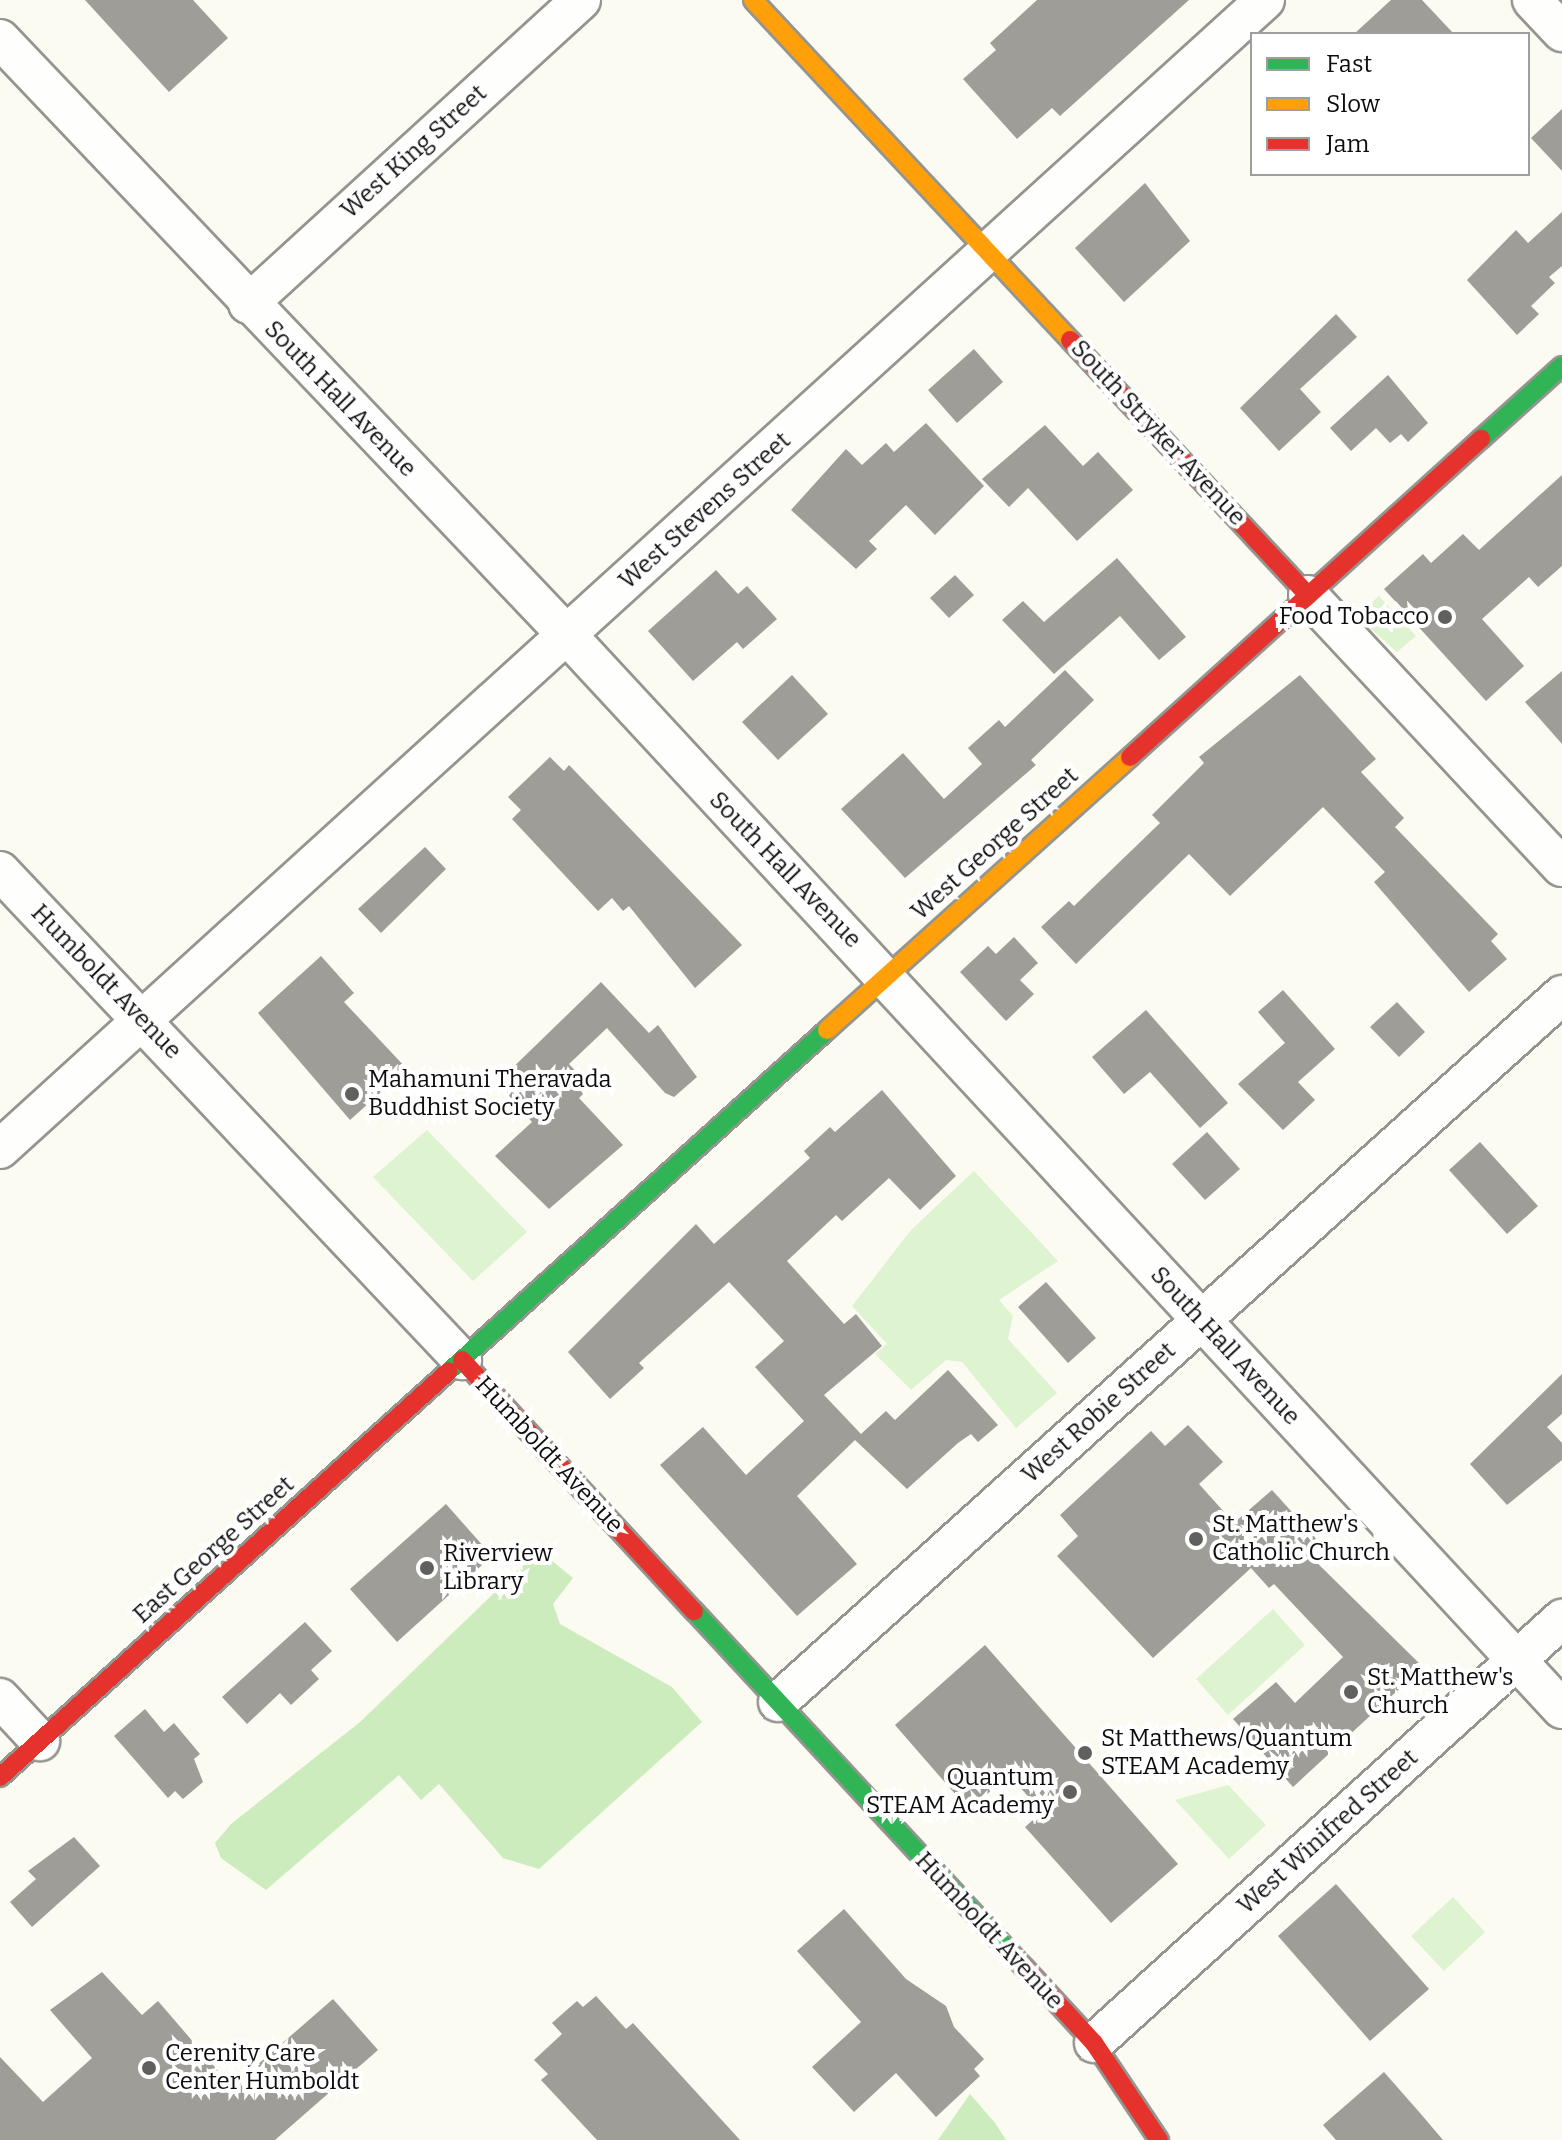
<!DOCTYPE html>
<html>
<head>
<meta charset="utf-8">
<style>
	body { margin:0 }
	#map { position:relative; width:1562px; height:2140px; overflow:hidden; background:#fbfbf2; font-family:Bitter,serif }
	div>[style] { position:absolute }
	.green>* { inset:0; background:#def3d0 }
	.forest>* { inset:0; background:#cdecbd }
	.building>* { inset:0; background:#9e9d98 }
	.roads { filter:drop-shadow(2px 0 #949490) drop-shadow(-2px 0 #949490) drop-shadow(0 2px #949490) drop-shadow(0 -2px #949490) }
	.street>* { height:38px; margin:-19px; padding:0 19px; transform-origin:19px; border-radius:19px; background:#fefefd }
	.fast>* { height:18px; margin:-9px; padding:0 9px; transform-origin:9px; border-radius:9px; background:#30b455 }
	.slow>* { height:18px; margin:-9px; padding:0 9px; transform-origin:9px; border-radius:9px; background:#ff9f0a }
	.jam>* { height:18px; margin:-9px; padding:0 9px; transform-origin:9px; border-radius:9px; background:#e5322d }
	.dots>* { width:22px; height:22px; translate:-50% -50%; box-sizing:border-box; border:4px solid #fff; border-radius:50% }
	span { translate:-50% -50%; white-space:nowrap; text-align:center; line-height:1.15; -webkit-text-stroke:8px #fff; paint-order:stroke }
	.street-label { font-size:24px; color:#0d0d0d }
	.poi-label { font-size:24px; color:#0d0d0d }
	.right { translate:-100% -50%; text-align:right }
	.left { translate:0 -50%; text-align:left }
	.legend { position:absolute; left:1250px; top:32px; width:280px; height:144px; box-sizing:border-box; background:#fff; border:2px solid #9e9e9e; margin:0; padding:10px 14px; list-style:none; font-size:24px; color:#0d0d0d }
	.legend li { display:flex; align-items:center; gap:16px; height:40px }
	.legend b { width:40px; border:2px solid #9e9e9e }
</style>
</head>
<body>
<div id="map">
	<div class="green">
		<div style="clip-path:polygon(1379px 596px,1416px 636px,1397px 652px,1356px 616px)"></div>
		<div style="clip-path:polygon(427px 1130px,527px 1232px,473px 1281px,373px 1177px)"></div>
		<div style="clip-path:polygon(974px 1171px,1058px 1261px,999px 1300px,1013px 1316px,1008px 1339px,1057px 1393px,1016px 1428px,962px 1362px,946px 1360px,911px 1390px,875px 1354px,887px 1344px,852px 1306px,911px 1230px)"></div>
		<div style="clip-path:polygon(1273px 1609px,1305px 1645px,1228px 1715px,1196px 1679px)"></div>
		<div style="clip-path:polygon(1228px 1785px,1266px 1825px,1229px 1859px,1175px 1800px)"></div>
		<div style="clip-path:polygon(1453px 1897px,1485px 1932px,1444px 1971px,1411px 1936px)"></div>
	</div>
	<div class="forest">
		<div style="clip-path:polygon(539px 1550px,573px 1578px,553px 1604px,560px 1624px,672px 1687px,702px 1722px,539px 1869px,503px 1858px,439px 1784px,421px 1800px,399px 1775px,266px 1890px,221px 1858px,215px 1843px,231px 1824px,360px 1722px)"></div>
		<div style="clip-path:polygon(970px 2094px,995px 2123px,1006px 2140px,938px 2140px)"></div>
	</div>
	<div class="building">
		<div style="clip-path:polygon(85px 0,193px 0,228px 38px,169px 92px)"></div>
		<div style="clip-path:polygon(1037px 0,1189px 0,1060px 116px,1052px 108px,1017px 139px,963px 79px,996px 50px,990px 43px)"></div>
		<div style="clip-path:polygon(1391px 0,1422px 0,1454px 34px,1354px 34px)"></div>
		<div style="clip-path:polygon(1562px 109px,1562px 171px,1531px 138px)"></div>
		<div style="clip-path:polygon(1145px 183px,1190px 241px,1124px 302px,1075px 248px)"></div>
		<div style="clip-path:polygon(1562px 212px,1562px 266px,1549px 277px,1555px 283px,1531px 306px,1539px 314px,1517px 335px,1467px 280px,1516px 230px,1528px 243px)"></div>
		<div style="clip-path:polygon(1336px 314px,1357px 337px,1300px 389px,1321px 412px,1279px 451px,1240px 408px)"></div>
		<div style="clip-path:polygon(974px 349px,1003px 382px,957px 423px,928px 390px)"></div>
		<div style="clip-path:polygon(1388px 375px,1428px 423px,1408px 442px,1401px 434px,1390px 443px,1376px 428px,1351px 451px,1330px 428px)"></div>
		<div style="clip-path:polygon(926px 423px,984px 486px,935px 535px,906px 505px,869px 541px,877px 549px,856px 569px,791px 510px,846px 449px,862px 465px,886px 443px,894px 452px)"></div>
		<div style="clip-path:polygon(1045px 425px,1083px 466px,1098px 452px,1133px 490px,1077px 541px,1028px 488px,1009px 507px,982px 479px)"></div>
		<div style="clip-path:polygon(1562px 475px,1562px 566px,1538px 587px,1529px 577px,1482px 619px,1524px 666px,1486px 701px,1384px 589px,1423px 554px,1431px 563px,1463px 534px,1479px 550px)"></div>
		<div style="clip-path:polygon(1117px 558px,1186px 637px,1159px 660px,1120px 616px,1054px 674px,1002px 620px,1023px 601px,1044px 622px)"></div>
		<div style="clip-path:polygon(716px 570px,738px 594px,747px 586px,777px 619px,743px 649px,737px 642px,693px 681px,648px 631px)"></div>
		<div style="clip-path:polygon(955px 575px,974px 595px,949px 618px,930px 598px)"></div>
		<div style="clip-path:polygon(1065px 670px,1094px 700px,1031px 760px,1036px 765px,905px 878px,841px 809px,903px 753px,944px 799px,982px 764px,968px 748px,999px 720px,1005px 727px)"></div>
		<div style="clip-path:polygon(1562px 671px,1562px 744px,1525px 702px)"></div>
		<div style="clip-path:polygon(792px 675px,828px 714px,778px 760px,742px 722px)"></div>
		<div style="clip-path:polygon(1300px 675px,1376px 759px,1361px 772px,1404px 818px,1395px 827px,1498px 934px,1491px 941px,1507px 959px,1469px 992px,1374px 882px,1385px 872px,1323px 807px,1230px 896px,1189px 854px,1076px 964px,1041px 927px,1069px 901px,1074px 906px,1160px 823px,1152px 815px,1204px 763px,1199px 757px)"></div>
		<div style="clip-path:polygon(550px 757px,564px 771px,569px 765px,742px 945px,695px 988px,629px 906px,623px 911px,612px 898px,598px 911px,512px 819px,521px 810px,508px 797px)"></div>
		<div style="clip-path:polygon(425px 847px,446px 869px,381px 933px,358px 909px)"></div>
		<div style="clip-path:polygon(1014px 937px,1038px 963px,1020px 980px,1034px 994px,1006px 1021px,960px 972px,988px 946px,996px 954px)"></div>
		<div style="clip-path:polygon(321px 956px,354px 993px,344px 1002px,407px 1069px,350px 1120px,258px 1013px)"></div>
		<div style="clip-path:polygon(601px 982px,649px 1033px,658px 1025px,697px 1077px,674px 1097px,665px 1093px,607px 1028px,569px 1064px,590px 1087px,579px 1098px,623px 1145px,549px 1209px,495px 1156px,532px 1122px,497px 1083px)"></div>
		<div style="clip-path:polygon(1283px 990px,1335px 1049px,1298px 1082px,1315px 1100px,1283px 1130px,1238px 1084px,1285px 1043px,1258px 1012px)"></div>
		<div style="clip-path:polygon(1397px 1002px,1425px 1032px,1399px 1057px,1370px 1027px)"></div>
		<div style="clip-path:polygon(1146px 1010px,1228px 1103px,1200px 1128px,1150px 1072px,1124px 1094px,1092px 1057px)"></div>
		<div style="clip-path:polygon(882px 1090px,956px 1176px,920px 1210px,889px 1178px,842px 1221px,836px 1215px,787px 1261px,844px 1324px,856px 1314px,882px 1346px,824px 1395px,861px 1434px,886px 1411px,895px 1420px,948px 1370px,998px 1425px,978px 1442px,971px 1434px,958px 1443px,907px 1489px,855px 1440px,797px 1496px,857px 1564px,797px 1616px,660px 1465px,703px 1427px,746px 1475px,804px 1421px,755px 1367px,784px 1341px,729px 1282px,639px 1363px,644px 1368px,610px 1399px,568px 1352px,696px 1224px,714px 1244px,810px 1158px,804px 1151px,830px 1127px,835px 1132px)"></div>
		<div style="clip-path:polygon(1207px 1132px,1240px 1169px,1205px 1200px,1172px 1164px)"></div>
		<div style="clip-path:polygon(1480px 1142px,1538px 1206px,1507px 1234px,1449px 1170px)"></div>
		<div style="clip-path:polygon(1046px 1282px,1096px 1338px,1068px 1363px,1018px 1307px)"></div>
		<div style="clip-path:polygon(1562px 1374px,1562px 1414px,1547px 1427px,1562px 1443px,1562px 1460px,1507px 1505px,1470px 1464px)"></div>
		<div style="clip-path:polygon(1188px 1425px,1223px 1462px,1199px 1484px,1234px 1523px,1272px 1490px,1319px 1542px,1307px 1553px,1423px 1667px,1293px 1787px,1233px 1719px,1276px 1682px,1295px 1703px,1343px 1657px,1274px 1584px,1269px 1588px,1251px 1568px,1153px 1658px,1057px 1556px,1078px 1536px,1060px 1515px,1151px 1431px,1165px 1446px)"></div>
		<div style="clip-path:polygon(446px 1504px,492px 1556px,397px 1642px,350px 1589px)"></div>
		<div style="clip-path:polygon(305px 1622px,332px 1651px,311px 1670px,319px 1679px,291px 1705px,280px 1693px,247px 1724px,222px 1697px)"></div>
		<div style="clip-path:polygon(985px 1645px,1178px 1864px,1111px 1923px,1025px 1827px,1042px 1812px,1009px 1775px,969px 1810px,895px 1725px)"></div>
		<div style="clip-path:polygon(145px 1709px,164px 1732px,174px 1723px,200px 1754px,194px 1759px,203px 1782px,183px 1799px,175px 1791px,168px 1798px,114px 1736px)"></div>
		<div style="clip-path:polygon(74px 1837px,100px 1866px,32px 1927px,10px 1902px,36px 1879px,28px 1871px)"></div>
		<div style="clip-path:polygon(1336px 1884px,1429px 1989px,1370px 2041px,1278px 1936px)"></div>
		<div style="clip-path:polygon(844px 1909px,906px 1979px,946px 2006px,954px 2027px,984px 2059px,974px 2069px,980px 2076px,936px 2117px,896px 2073px,854px 2112px,812px 2067px,861px 2022px,797px 1951px)"></div>
		<div style="clip-path:polygon(102px 1972px,142px 2015px,158px 2001px,232px 2087px,333px 1999px,378px 2050px,275px 2140px,0 2140px,0 2057px,43px 2102px,92px 2058px,50px 2010px)"></div>
		<div style="clip-path:polygon(596px 1996px,626px 2029px,633px 2023px,740px 2140px,597px 2140px,541px 2080px,548px 2074px,534px 2060px,562px 2034px,552px 2023px,577px 2001px,583px 2007px)"></div>
		<div style="clip-path:polygon(1384px 2072px,1420px 2113px,1443px 2140px,1336px 2140px,1323px 2125px)"></div>
	</div>
	<div class="roads">
		<div class="street">
			<div style="left:1532px;top:0;width:44px;rotate:46.8deg"></div>
			<div style="left:0;top:39px;width:823px;rotate:46.43deg"></div>
			<div style="left:567px;top:635px;width:1464px;rotate:47.19deg"></div>
			<div style="left:248px;top:304px;width:451px;rotate:-42.4deg"></div>
			<div style="left:1308px;top:595px;width:372px;rotate:47deg"></div>
			<div style="left:0;top:871px;width:673px;rotate:46.63deg"></div>
			<div style="left:0;top:1149px;width:1709px;rotate:-42.25deg"></div>
			<div style="left:0;top:1698px;width:59px;rotate:47.1deg"></div>
			<div style="left:778px;top:1702px;width:1056px;rotate:-42.04deg"></div>
			<div style="left:1094px;top:2043px;width:632px;rotate:-42.18deg"></div>
		</div>
		<div class="fast">
			<div style="left:1481px;top:439px;width:109px;rotate:-42deg"></div>
			<div style="left:449px;top:1371px;width:509px;rotate:-42.05deg"></div>
			<div style="left:694px;top:1611px;width:485px;rotate:47.2deg"></div>
		</div>
		<div class="slow">
			<div style="left:753px;top:0;width:465px;rotate:47deg"></div>
			<div style="left:827px;top:1030px;width:408px;rotate:-42deg"></div>
		</div>
		<div class="jam">
			<div style="left:1070px;top:340px;width:349px;rotate:47deg"></div>
			<div style="left:1130px;top:757px;width:474px;rotate:-42.2deg"></div>
			<div style="left:462px;top:1360px;width:342px;rotate:47.3deg"></div>
			<div style="left:0;top:1777px;width:605px;rotate:-42.12deg"></div>
			<div style="left:1024px;top:1967px;width:103px;rotate:47.4deg"></div>
			<div style="left:1094px;top:2043px;width:117px;rotate:56.2deg"></div>
		</div>
	</div>
	<div class="dots">
		<div style="left:1445px;top:617px;background:#60605d"></div>
		<div style="left:352px;top:1094px;background:#60605d"></div>
		<div style="left:1196px;top:1539px;background:#60605d"></div>
		<div style="left:427px;top:1568px;background:#60605d"></div>
		<div style="left:1351px;top:1692px;background:#60605d"></div>
		<div style="left:1085px;top:1753px;background:#60605d"></div>
		<div style="left:1070px;top:1792px;background:#60605d"></div>
		<div style="left:149px;top:2068px;background:#60605d"></div>
	</div>
	<div class="street-label">
		<span style="left:414px;top:152px;rotate:-42deg">West King Street</span>
		<span style="left:340px;top:399px;rotate:46deg">South Hall Avenue</span>
		<span style="left:1158px;top:433px;rotate:47deg">South Stryker Avenue</span>
		<span style="left:705px;top:511px;rotate:-42deg">West Stevens Street</span>
		<span style="left:995px;top:844px;rotate:-42deg">West George Street</span>
		<span style="left:785px;top:870px;rotate:46deg">South Hall Avenue</span>
		<span style="left:106px;top:982px;rotate:46deg">Humboldt Avenue</span>
		<span style="left:1225px;top:1346px;rotate:47deg">South Hall Avenue</span>
		<span style="left:1099px;top:1413px;rotate:-42deg">West Robie Street</span>
		<span style="left:549px;top:1455px;rotate:47deg">Humboldt Avenue</span>
		<span style="left:214px;top:1550px;rotate:-42deg">East George Street</span>
		<span style="left:1328px;top:1832px;rotate:-42deg">West Winifred Street</span>
		<span style="left:989px;top:1931px;rotate:47deg">Humboldt Avenue</span>
	</div>
	<div class="poi-label">
		<span class="right" style="left:1429px;top:617px">Food Tobacco</span>
		<span class="left" style="left:368px;top:1094px">Mahamuni Theravada<br>Buddhist Society</span>
		<span class="left" style="left:1212px;top:1539px">St. Matthew's<br>Catholic Church</span>
		<span class="left" style="left:443px;top:1568px">Riverview<br>Library</span>
		<span class="left" style="left:1367px;top:1692px">St. Matthew's<br>Church</span>
		<span class="left" style="left:1101px;top:1753px">St Matthews/Quantum<br>STEAM Academy</span>
		<span class="right" style="left:1054px;top:1792px">Quantum<br>STEAM Academy</span>
		<span class="left" style="left:165px;top:2068px">Cerenity Care<br>Center Humboldt</span>
	</div>
	<ul class="legend">
	<li><b style="height:10px;background:#30b455"></b>Fast</li>
	<li><b style="height:10px;background:#ff9f0a"></b>Slow</li>
	<li><b style="height:10px;background:#e5322d"></b>Jam</li>
	</ul>
</div>
</body>
</html>
